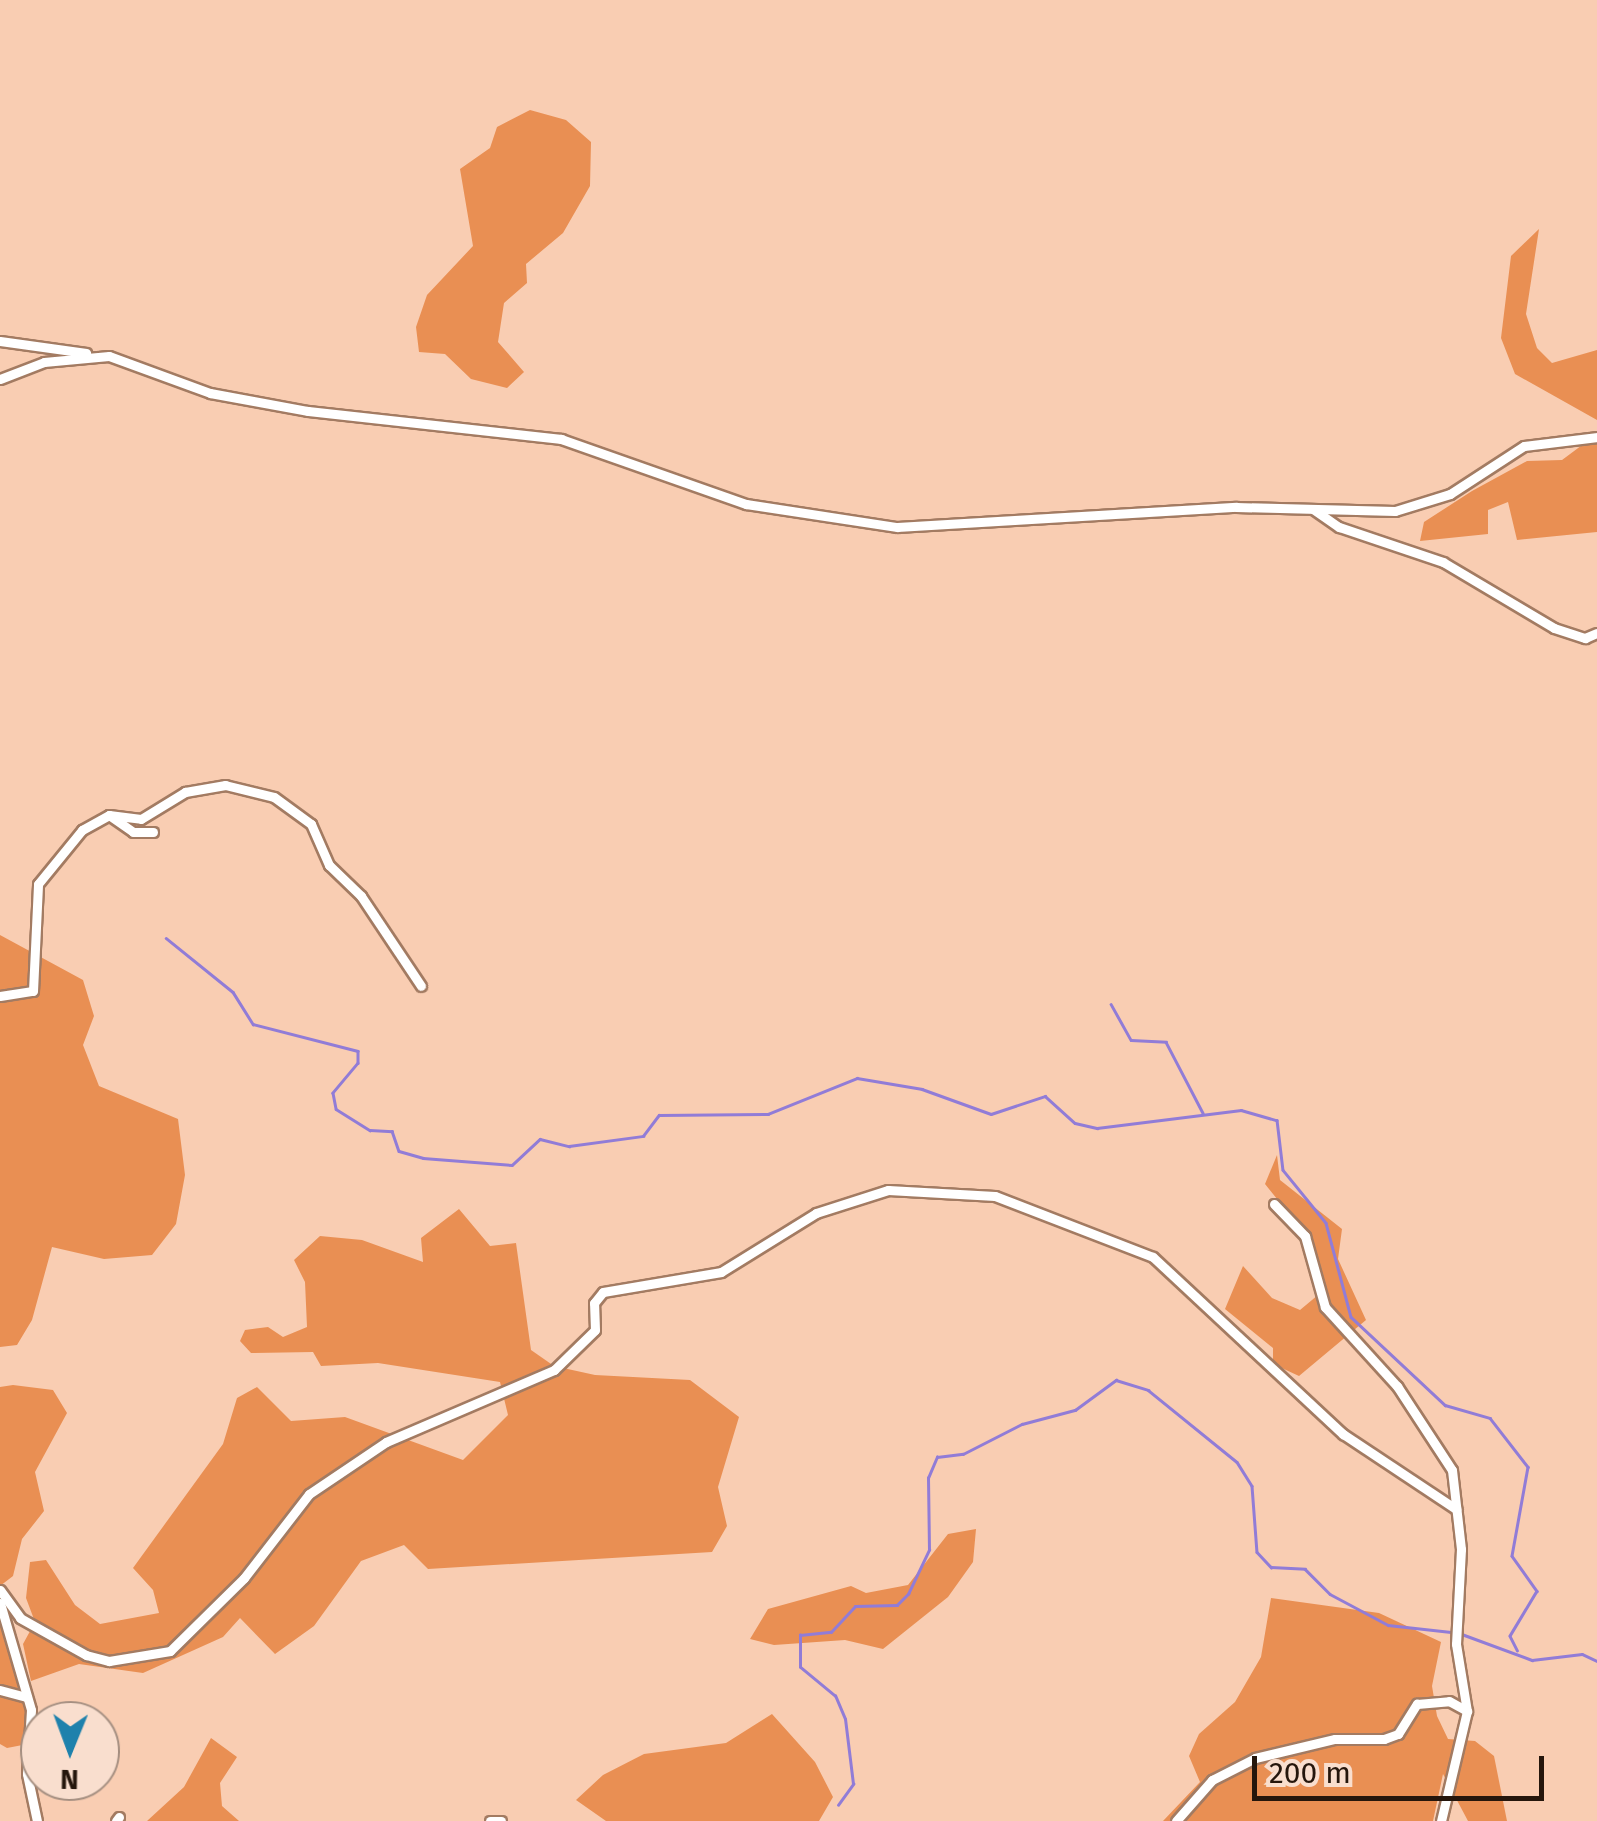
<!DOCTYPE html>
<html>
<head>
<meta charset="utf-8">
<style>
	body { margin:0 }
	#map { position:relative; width:1597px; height:1821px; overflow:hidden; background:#f9cdb2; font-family:"Fira Sans",sans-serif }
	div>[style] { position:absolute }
	.forest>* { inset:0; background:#e98f53 }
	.stream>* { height:2.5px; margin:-1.25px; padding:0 1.25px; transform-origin:1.25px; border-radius:1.25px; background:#917cd7 }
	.roads { filter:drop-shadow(2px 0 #a37b62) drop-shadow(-2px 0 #a37b62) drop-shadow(0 2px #a37b62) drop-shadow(0 -2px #a37b62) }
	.street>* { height:9px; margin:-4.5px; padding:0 4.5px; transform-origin:4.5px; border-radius:4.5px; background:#fff }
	span { translate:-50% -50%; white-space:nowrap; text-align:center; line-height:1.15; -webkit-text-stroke:9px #f9dece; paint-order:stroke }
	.north { position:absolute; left:20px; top:1701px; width:100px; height:100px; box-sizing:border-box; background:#f9dece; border:2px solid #a48e80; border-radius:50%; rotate:181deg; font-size:28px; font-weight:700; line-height:40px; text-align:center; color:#25160c }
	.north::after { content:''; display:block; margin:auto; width:35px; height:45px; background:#1e81ac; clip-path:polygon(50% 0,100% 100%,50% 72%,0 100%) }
	.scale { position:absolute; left:1252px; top:1756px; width:292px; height:45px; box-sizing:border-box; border:5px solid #25160c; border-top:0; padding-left:12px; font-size:30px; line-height:35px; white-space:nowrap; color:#25160c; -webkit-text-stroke:8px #f9dece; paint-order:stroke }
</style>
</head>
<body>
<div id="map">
	<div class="forest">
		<div style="clip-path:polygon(530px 110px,566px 120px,591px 142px,590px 186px,563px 233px,526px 264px,527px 283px,504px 303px,498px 342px,524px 372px,507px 388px,471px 379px,445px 354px,419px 352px,416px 327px,427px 295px,473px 246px,460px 169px,490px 148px,497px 127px)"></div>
		<div style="clip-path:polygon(1539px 229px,1526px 314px,1537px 348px,1552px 363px,1597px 350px,1597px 420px,1515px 374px,1501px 338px,1511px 256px)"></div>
		<div style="clip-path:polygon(1597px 434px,1597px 532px,1517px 540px,1508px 502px,1488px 510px,1488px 534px,1420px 541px,1424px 522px,1472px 491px,1527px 461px,1562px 460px)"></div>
		<div style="clip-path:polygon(0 935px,83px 980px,94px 1016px,83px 1045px,99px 1086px,178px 1119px,185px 1175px,176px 1224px,152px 1255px,104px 1259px,52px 1247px,32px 1320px,17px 1345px,0 1347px)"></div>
		<div style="clip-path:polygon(1277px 1155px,1280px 1180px,1342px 1229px,1338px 1259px,1366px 1320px,1299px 1376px,1273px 1364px,1273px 1348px,1225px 1309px,1243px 1266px,1272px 1298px,1300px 1310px,1324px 1290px,1294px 1220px,1265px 1184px)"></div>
		<div style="clip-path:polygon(459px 1209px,490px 1246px,516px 1243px,531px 1350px,554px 1366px,595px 1375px,690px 1380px,739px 1417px,718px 1487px,727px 1526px,712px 1552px,428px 1569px,404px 1545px,361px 1561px,314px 1626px,275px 1654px,240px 1618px,223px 1637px,143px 1673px,79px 1664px,31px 1681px,23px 1644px,35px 1622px,26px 1598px,30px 1562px,46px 1560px,75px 1605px,100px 1624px,159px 1613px,153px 1590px,133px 1568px,223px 1444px,237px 1398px,257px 1387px,291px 1421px,345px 1417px,463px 1460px,508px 1415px,500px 1382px,378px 1363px,321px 1366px,313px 1352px,251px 1353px,240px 1341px,245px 1330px,268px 1327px,283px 1337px,307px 1327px,305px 1282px,294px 1260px,320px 1236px,362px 1240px,423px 1262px,421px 1238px)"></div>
		<div style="clip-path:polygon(13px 1385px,53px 1390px,67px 1413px,35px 1472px,44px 1511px,22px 1539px,13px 1576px,0 1586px,0 1387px)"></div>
		<div style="clip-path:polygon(976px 1529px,973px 1562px,948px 1597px,883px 1649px,845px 1640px,774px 1645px,750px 1639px,768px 1609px,851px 1586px,866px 1593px,908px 1585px,948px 1534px)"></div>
		<div style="clip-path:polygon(1271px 1598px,1379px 1613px,1441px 1642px,1432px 1686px,1437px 1716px,1448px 1739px,1475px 1741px,1494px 1756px,1507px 1821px,1468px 1821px,1443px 1774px,1433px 1821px,1163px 1821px,1200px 1782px,1189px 1756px,1199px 1734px,1235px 1702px,1261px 1657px)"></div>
		<div style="clip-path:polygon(0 1624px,40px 1721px,38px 1742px,7px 1748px,0 1744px)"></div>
		<div style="clip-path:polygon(772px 1714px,815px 1762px,833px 1797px,819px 1821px,606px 1821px,576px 1800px,603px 1775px,644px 1754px,726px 1743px)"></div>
		<div style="clip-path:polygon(211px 1738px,237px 1757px,220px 1783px,222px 1806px,239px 1821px,147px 1821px,184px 1787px)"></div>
	</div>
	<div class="stream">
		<div style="left:166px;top:938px;width:86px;rotate:38.9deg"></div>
		<div style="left:233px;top:992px;width:38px;rotate:58deg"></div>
		<div style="left:253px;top:1024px;width:108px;rotate:14.4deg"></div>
		<div style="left:358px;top:1051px;width:12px;rotate:90deg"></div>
		<div style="left:358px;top:1063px;width:39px;rotate:130deg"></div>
		<div style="left:333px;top:1093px;width:16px;rotate:79deg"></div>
		<div style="left:336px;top:1109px;width:40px;rotate:32deg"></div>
		<div style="left:370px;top:1130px;width:22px;rotate:3deg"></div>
		<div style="left:392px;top:1131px;width:21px;rotate:71deg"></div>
		<div style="left:399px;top:1151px;width:25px;rotate:16deg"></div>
		<div style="left:423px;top:1158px;width:89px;rotate:4.5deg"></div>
		<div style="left:512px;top:1165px;width:38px;rotate:-43deg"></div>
		<div style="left:540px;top:1139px;width:30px;rotate:14deg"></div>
		<div style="left:569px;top:1146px;width:75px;rotate:-7.7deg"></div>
		<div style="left:643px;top:1136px;width:26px;rotate:-53deg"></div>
		<div style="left:659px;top:1115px;width:109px;rotate:-0.5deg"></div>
		<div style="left:768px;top:1114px;width:96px;rotate:-22deg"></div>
		<div style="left:857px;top:1078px;width:66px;rotate:9.6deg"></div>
		<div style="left:922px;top:1089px;width:73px;rotate:19.9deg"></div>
		<div style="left:991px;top:1114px;width:57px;rotate:-18.4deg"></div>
		<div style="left:1045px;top:1096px;width:40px;rotate:42deg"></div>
		<div style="left:1075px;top:1123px;width:23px;rotate:13deg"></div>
		<div style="left:1097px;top:1128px;width:145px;rotate:-7.1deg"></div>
		<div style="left:1241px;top:1110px;width:37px;rotate:16deg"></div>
		<div style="left:1277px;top:1120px;width:50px;rotate:83.2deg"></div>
		<div style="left:1283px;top:1170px;width:68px;rotate:50.9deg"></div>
		<div style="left:1326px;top:1223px;width:97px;rotate:75.1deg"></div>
		<div style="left:1351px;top:1317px;width:129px;rotate:43.1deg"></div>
		<div style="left:1445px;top:1405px;width:47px;rotate:16.1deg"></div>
		<div style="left:1490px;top:1418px;width:62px;rotate:52.2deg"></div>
		<div style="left:1528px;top:1467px;width:90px;rotate:100.2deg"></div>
		<div style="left:1512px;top:1556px;width:43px;rotate:54.5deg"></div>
		<div style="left:1537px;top:1591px;width:52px;rotate:121deg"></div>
		<div style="left:1510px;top:1636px;width:16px;rotate:63deg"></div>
		<div style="left:1111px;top:1004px;width:41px;rotate:60.9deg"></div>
		<div style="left:1131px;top:1040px;width:35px;rotate:3deg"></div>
		<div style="left:1166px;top:1042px;width:80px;rotate:62.5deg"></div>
		<div style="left:1459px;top:1633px;width:78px;rotate:20.3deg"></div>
		<div style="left:1532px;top:1660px;width:50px;rotate:-6.8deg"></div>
		<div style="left:1582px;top:1654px;width:17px;rotate:25deg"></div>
		<div style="left:838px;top:1805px;width:26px;rotate:-54deg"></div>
		<div style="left:853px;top:1784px;width:65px;rotate:-97deg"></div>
		<div style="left:845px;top:1719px;width:25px;rotate:-113deg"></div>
		<div style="left:835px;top:1696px;width:45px;rotate:-140.4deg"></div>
		<div style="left:800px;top:1667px;width:32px;rotate:-90deg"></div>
		<div style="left:800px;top:1635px;width:31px;rotate:-6deg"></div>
		<div style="left:831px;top:1632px;width:35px;rotate:-47deg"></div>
		<div style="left:855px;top:1606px;width:42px;rotate:-1.4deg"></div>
		<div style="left:897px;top:1605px;width:16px;rotate:-45deg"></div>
		<div style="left:908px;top:1594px;width:49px;rotate:-64.5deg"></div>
		<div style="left:929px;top:1550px;width:72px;rotate:-90.8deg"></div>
		<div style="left:928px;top:1478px;width:23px;rotate:-67deg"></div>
		<div style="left:937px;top:1457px;width:26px;rotate:-7deg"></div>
		<div style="left:963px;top:1454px;width:66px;rotate:-27deg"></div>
		<div style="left:1022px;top:1424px;width:55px;rotate:-14.8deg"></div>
		<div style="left:1075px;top:1410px;width:51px;rotate:-36.2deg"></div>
		<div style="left:1116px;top:1380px;width:34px;rotate:17deg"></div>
		<div style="left:1148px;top:1390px;width:114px;rotate:39deg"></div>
		<div style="left:1237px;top:1462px;width:28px;rotate:58deg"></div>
		<div style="left:1252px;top:1486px;width:66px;rotate:85.7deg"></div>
		<div style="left:1257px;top:1552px;width:21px;rotate:47deg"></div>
		<div style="left:1271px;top:1567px;width:34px;rotate:3deg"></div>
		<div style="left:1305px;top:1569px;width:35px;rotate:45deg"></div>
		<div style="left:1330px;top:1594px;width:66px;rotate:28.1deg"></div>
		<div style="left:1388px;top:1625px;width:63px;rotate:6.3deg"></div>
	</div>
	<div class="roads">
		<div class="street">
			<div style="left:0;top:341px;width:87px;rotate:7.9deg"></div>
			<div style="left:0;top:379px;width:47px;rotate:-21.1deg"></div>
			<div style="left:44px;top:362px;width:65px;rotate:-5.3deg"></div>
			<div style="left:109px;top:356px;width:108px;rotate:20.1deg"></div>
			<div style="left:210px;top:393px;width:100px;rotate:10.4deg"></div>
			<div style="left:308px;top:411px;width:255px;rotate:6.3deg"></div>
			<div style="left:561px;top:439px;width:196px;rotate:19.4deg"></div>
			<div style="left:746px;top:504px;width:153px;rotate:8.7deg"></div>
			<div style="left:897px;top:527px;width:340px;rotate:-3.4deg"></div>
			<div style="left:1236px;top:507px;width:159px;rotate:1.4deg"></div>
			<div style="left:1395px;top:511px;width:58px;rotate:-17.2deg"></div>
			<div style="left:1450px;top:494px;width:88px;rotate:-33deg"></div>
			<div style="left:1524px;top:446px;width:74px;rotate:-7deg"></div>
			<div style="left:1313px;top:509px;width:32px;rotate:35deg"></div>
			<div style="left:1339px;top:527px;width:110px;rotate:18.6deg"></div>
			<div style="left:1443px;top:562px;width:129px;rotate:30.7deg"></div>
			<div style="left:1554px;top:628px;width:33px;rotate:18deg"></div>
			<div style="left:1585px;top:638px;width:13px;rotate:-23deg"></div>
			<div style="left:109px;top:815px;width:32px;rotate:7deg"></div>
			<div style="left:141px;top:819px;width:52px;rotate:-31.5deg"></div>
			<div style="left:185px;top:792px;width:41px;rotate:-9.9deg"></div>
			<div style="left:225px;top:785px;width:50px;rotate:13.8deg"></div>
			<div style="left:274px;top:797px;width:46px;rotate:36.1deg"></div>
			<div style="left:311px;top:824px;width:45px;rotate:66.3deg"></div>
			<div style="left:329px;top:865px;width:45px;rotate:44.1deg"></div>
			<div style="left:361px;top:896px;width:108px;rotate:56.3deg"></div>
			<div style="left:0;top:996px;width:33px;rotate:-9deg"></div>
			<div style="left:33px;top:991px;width:107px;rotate:-87.3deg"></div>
			<div style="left:38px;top:884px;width:70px;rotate:-50.8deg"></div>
			<div style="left:82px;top:830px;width:31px;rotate:-29deg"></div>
			<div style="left:109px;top:815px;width:29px;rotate:35deg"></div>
			<div style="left:133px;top:832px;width:20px"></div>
			<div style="left:1274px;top:1204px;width:45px;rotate:45.9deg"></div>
			<div style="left:1305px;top:1236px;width:74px;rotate:74.3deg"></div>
			<div style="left:1325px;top:1307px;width:107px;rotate:47.7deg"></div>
			<div style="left:1397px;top:1386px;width:100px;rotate:56.8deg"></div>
			<div style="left:1452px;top:1470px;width:80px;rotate:83.5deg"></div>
			<div style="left:1461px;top:1549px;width:95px;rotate:93deg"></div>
			<div style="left:1456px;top:1644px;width:68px;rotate:80.7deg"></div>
			<div style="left:1467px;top:1711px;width:113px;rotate:103.3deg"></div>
			<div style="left:0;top:1590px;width:34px;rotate:54deg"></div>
			<div style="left:20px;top:1618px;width:76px;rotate:29.3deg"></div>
			<div style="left:86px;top:1655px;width:24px;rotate:15deg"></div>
			<div style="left:109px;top:1661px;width:62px;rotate:-9.3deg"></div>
			<div style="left:170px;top:1651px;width:104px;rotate:-44.6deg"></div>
			<div style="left:244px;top:1578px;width:106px;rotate:-52.3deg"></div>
			<div style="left:309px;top:1494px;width:93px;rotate:-34deg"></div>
			<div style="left:386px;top:1442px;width:183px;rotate:-23.2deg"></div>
			<div style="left:554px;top:1370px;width:57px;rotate:-44.3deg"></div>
			<div style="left:595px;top:1330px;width:27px;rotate:-92deg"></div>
			<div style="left:594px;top:1303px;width:14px;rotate:-51deg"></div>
			<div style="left:603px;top:1292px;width:120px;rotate:-9.6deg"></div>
			<div style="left:721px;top:1272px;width:112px;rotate:-31.8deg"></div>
			<div style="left:816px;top:1213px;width:76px;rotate:-17.7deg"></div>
			<div style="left:888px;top:1190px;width:107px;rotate:3.2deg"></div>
			<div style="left:995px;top:1196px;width:169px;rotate:21.1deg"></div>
			<div style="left:1153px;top:1257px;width:260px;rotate:43deg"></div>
			<div style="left:1343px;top:1434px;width:136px;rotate:33.6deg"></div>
			<div style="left:0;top:1603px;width:111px;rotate:73.8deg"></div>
			<div style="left:31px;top:1710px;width:64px;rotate:93.6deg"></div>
			<div style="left:27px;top:1774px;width:48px;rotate:78deg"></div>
			<div style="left:0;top:1690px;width:28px;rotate:15deg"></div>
			<div style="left:116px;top:1821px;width:5px;rotate:-53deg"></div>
			<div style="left:490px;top:1821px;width:11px"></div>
			<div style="left:1176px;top:1821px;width:55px;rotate:-48.7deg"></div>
			<div style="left:1212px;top:1780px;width:48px;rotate:-27.1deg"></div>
			<div style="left:1255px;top:1758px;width:82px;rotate:-13.4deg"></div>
			<div style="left:1335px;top:1739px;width:49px"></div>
			<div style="left:1384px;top:1739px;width:15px;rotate:-20deg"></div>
			<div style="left:1398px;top:1734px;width:36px;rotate:-58deg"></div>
			<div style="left:1417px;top:1704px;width:32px;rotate:-5deg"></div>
			<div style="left:1449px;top:1701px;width:21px;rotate:29deg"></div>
		</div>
	</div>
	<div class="north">N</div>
	<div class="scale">200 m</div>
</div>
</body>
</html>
